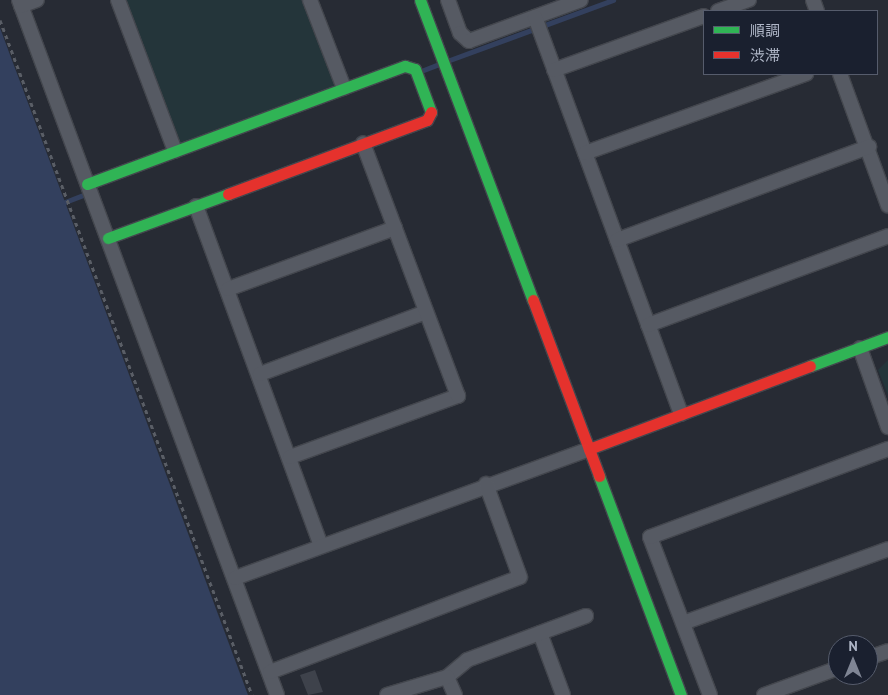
<!DOCTYPE html>
<html>
<head>
<meta charset="utf-8">
<style>
	body { margin:0 }
	#map { position:relative; width:888px; height:695px; overflow:hidden; background:#272b34; font-family:"PT Sans","Noto Sans JP",sans-serif }
	div>[style] { position:absolute }
	.green>* { inset:0; background:#24353a }
	.water>* { inset:0; background:#33405e }
	.stream>* { height:5px; margin:-2.5px; padding:0 2.5px; transform-origin:2.5px; border-radius:2.5px; background:#33405e }
	.building>* { inset:0; background:#3e424b }
	.path>* { height:3px; margin-top:-1.5px; transform-origin:0; background:repeating-linear-gradient(90deg,#5a5e66 0 4px,transparent 0 8px) }
	.roads { filter:drop-shadow(1px 0 #43464d) drop-shadow(-1px 0 #43464d) drop-shadow(0 1px #43464d) drop-shadow(0 -1px #43464d) }
	.street>* { height:14px; margin:-7px; padding:0 7px; transform-origin:7px; border-radius:7px; background:#565a63 }
	.fast>* { height:11px; margin:-5.5px; padding:0 5.5px; transform-origin:5.5px; border-radius:5.5px; background:#30b455 }
	.jam>* { height:11px; margin:-5.5px; padding:0 5.5px; transform-origin:5.5px; border-radius:5.5px; background:#e5322d }
	span { translate:-50% -50%; white-space:nowrap; text-align:center; line-height:1.15; -webkit-text-stroke:4px #1a202f; paint-order:stroke }
	.legend { position:absolute; left:703px; top:10px; width:175px; height:65px; box-sizing:border-box; background:#1a202f; border:1px solid #565c6c; margin:0; padding:6px 9px; list-style:none; font-size:15px; color:#afb6c7 }
	.legend li { display:flex; align-items:center; gap:10px; height:25px }
	.legend b { width:25px; border:1px solid #565c6c }
	.north { position:absolute; left:828px; top:635px; width:50px; height:50px; box-sizing:border-box; background:#1a202f; border:1px solid #565c6c; border-radius:50%; rotate:0deg; font-size:14px; font-weight:700; line-height:20px; text-align:center; color:#afb6c7 }
	.north::after { content:''; display:block; margin:auto; width:18px; height:22px; background:#7f8594; clip-path:polygon(50% 0,100% 100%,50% 72%,0 100%) }
</style>
</head>
<body>
<div id="map">
	<div class="green">
		<div style="clip-path:polygon(118px 0,310px 0,344px 88px,175px 151px)"></div>
		<div style="clip-path:polygon(888px 360px,888px 395px,878px 370px)"></div>
	</div>
	<div class="water">
		<div style="clip-path:polygon(0 28px,65px 202px,248px 695px,0 695px)"></div>
	</div>
	<div class="stream">
		<div style="left:447px;top:61px;width:177px;rotate:-20.2deg"></div>
		<div style="left:421px;top:71px;width:19px;rotate:-21deg"></div>
		<div style="left:65px;top:202px;width:26px;rotate:-21deg"></div>
	</div>
	<div class="building">
		<div style="clip-path:polygon(315px 670px,323px 692px,308px 695px,300px 675px)"></div>
	</div>
	<div class="path">
		<div style="left:0;top:20px;width:721px;rotate:69.53deg"></div>
	</div>
	<div class="roads">
		<div class="street">
			<div style="left:19px;top:0;width:741px;rotate:69.63deg"></div>
			<div style="left:118px;top:0;width:161px;rotate:69.3deg"></div>
			<div style="left:310px;top:0;width:94px;rotate:68.9deg"></div>
			<div style="left:448px;top:0;width:35px;rotate:70deg"></div>
			<div style="left:460px;top:33px;width:12px;rotate:42deg"></div>
			<div style="left:469px;top:41px;width:119px;rotate:-20.1deg"></div>
			<div style="left:813px;top:0;width:12px;rotate:70deg"></div>
			<div style="left:21px;top:6px;width:17px;rotate:-21deg"></div>
			<div style="left:718px;top:11px;width:33px;rotate:-20deg"></div>
			<div style="left:535px;top:17px;width:423px;rotate:69.8deg"></div>
			<div style="left:554px;top:70px;width:159px;rotate:-19.8deg"></div>
			<div style="left:840px;top:74px;width:140px;rotate:69.9deg"></div>
			<div style="left:585px;top:153px;width:235px;rotate:-19.7deg"></div>
			<div style="left:196px;top:206px;width:362px;rotate:69.8deg"></div>
			<div style="left:617px;top:240px;width:269px;rotate:-20.3deg"></div>
			<div style="left:228px;top:289px;width:178px;rotate:-20.1deg"></div>
			<div style="left:648px;top:325px;width:256px;rotate:-20.3deg"></div>
			<div style="left:860px;top:348px;width:84px;rotate:70.5deg"></div>
			<div style="left:260px;top:374px;width:177px;rotate:-20.5deg"></div>
			<div style="left:290px;top:457px;width:179px;rotate:-20deg"></div>
			<div style="left:458px;top:396px;width:270px;rotate:-110.6deg"></div>
			<div style="left:235px;top:578px;width:377px;rotate:-20deg"></div>
			<div style="left:683px;top:623px;width:218px;rotate:-19.8deg"></div>
			<div style="left:540px;top:633px;width:66px;rotate:69.6deg"></div>
			<div style="left:868px;top:658px;width:21px;rotate:-19deg"></div>
			<div style="left:270px;top:672px;width:267px;rotate:-20.8deg"></div>
			<div style="left:520px;top:577px;width:99px;rotate:-110.1deg"></div>
			<div style="left:447px;top:677px;width:26px;rotate:-40deg"></div>
			<div style="left:467px;top:660px;width:127px;rotate:-20.3deg"></div>
			<div style="left:447px;top:677px;width:20px;rotate:66deg"></div>
			<div style="left:387px;top:695px;width:63px;rotate:-16.7deg"></div>
			<div style="left:710px;top:695px;width:169px;rotate:-110.8deg"></div>
			<div style="left:650px;top:537px;width:254px;rotate:-20.3deg"></div>
			<div style="left:764px;top:695px;width:79px;rotate:-20deg"></div>
		</div>
		<div class="fast">
			<div style="left:420px;top:0;width:321px;rotate:69.4deg"></div>
			<div style="left:87px;top:184px;width:339px;rotate:-20.4deg"></div>
			<div style="left:405px;top:66px;width:10px;rotate:17deg"></div>
			<div style="left:415px;top:69px;width:46px;rotate:69.6deg"></div>
			<div style="left:108px;top:238px;width:128px;rotate:-20.1deg"></div>
			<div style="left:810px;top:366px;width:83px;rotate:-20.4deg"></div>
			<div style="left:599px;top:476px;width:234px;rotate:69.5deg"></div>
		</div>
		<div class="jam">
			<div style="left:228px;top:194px;width:212px;rotate:-20.4deg"></div>
			<div style="left:427px;top:120px;width:9px;rotate:-63deg"></div>
			<div style="left:533px;top:300px;width:188px;rotate:69.4deg"></div>
			<div style="left:589px;top:449px;width:236px;rotate:-20.6deg"></div>
		</div>
	</div>
	<ul class="legend">
	<li><b style="height:6px;background:#30b455"></b>順調</li>
	<li><b style="height:6px;background:#e5322d"></b>渋滞</li>
	</ul>
	<div class="north">N</div>
</div>
</body>
</html>
